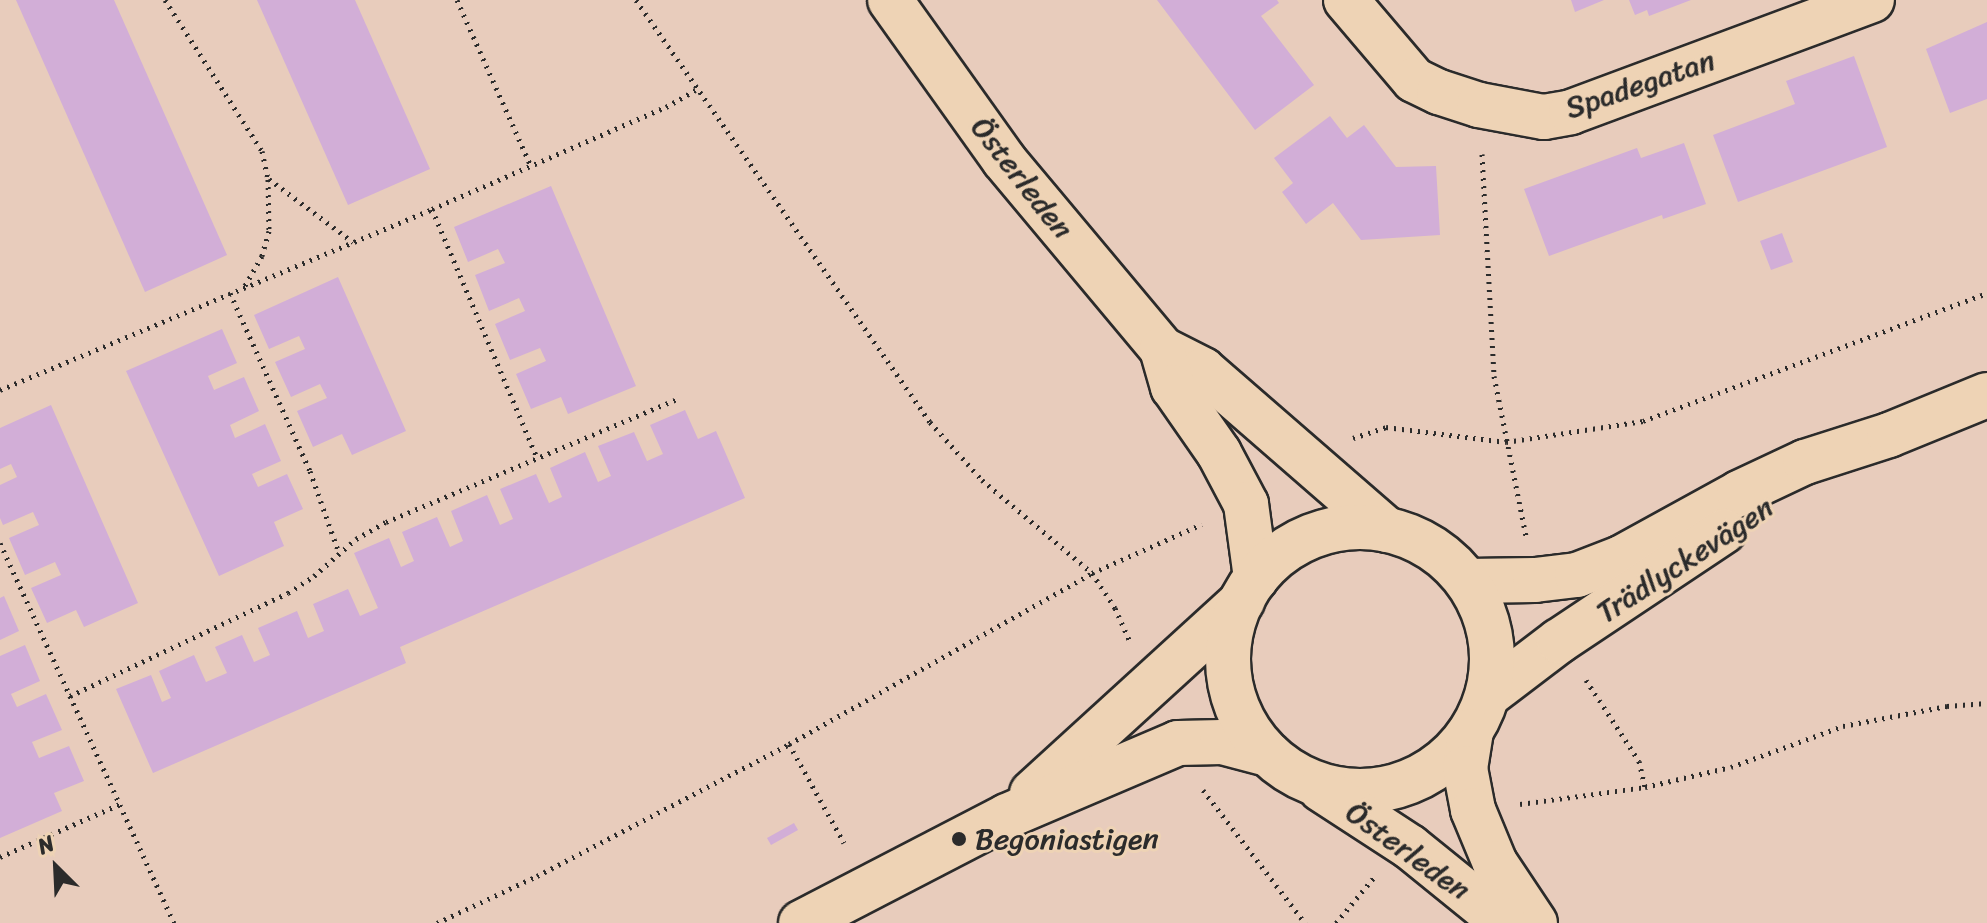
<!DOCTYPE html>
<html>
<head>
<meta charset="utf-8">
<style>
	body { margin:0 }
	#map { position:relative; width:1987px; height:923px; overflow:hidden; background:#e8ccbc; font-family:Sriracha,sans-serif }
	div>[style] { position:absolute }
	.building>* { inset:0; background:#d2aed7 }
	.path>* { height:5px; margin-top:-2.5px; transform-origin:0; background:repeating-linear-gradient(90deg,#2b2b2b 0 2px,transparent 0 8px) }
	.roads { filter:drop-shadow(2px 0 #2b2b2b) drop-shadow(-2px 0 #2b2b2b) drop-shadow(0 2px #2b2b2b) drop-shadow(0 -2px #2b2b2b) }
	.minor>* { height:44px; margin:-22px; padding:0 22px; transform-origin:22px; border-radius:22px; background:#eed3b5 }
	.tertiary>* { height:44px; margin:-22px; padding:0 22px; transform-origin:22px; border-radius:22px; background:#eed3b5 }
	.secondary>* { height:44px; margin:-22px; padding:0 22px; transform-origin:22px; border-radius:22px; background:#eed3b5 }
	.secondary>.ring { margin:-22px; padding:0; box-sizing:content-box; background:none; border:44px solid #eed3b5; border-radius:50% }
	.dots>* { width:22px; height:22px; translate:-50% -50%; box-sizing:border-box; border:4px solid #eed3b5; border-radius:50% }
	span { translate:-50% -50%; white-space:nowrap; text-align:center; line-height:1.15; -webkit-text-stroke:6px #eed3b5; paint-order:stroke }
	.street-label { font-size:30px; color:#2b2b2b }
	.poi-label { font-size:30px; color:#2b2b2b }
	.left { translate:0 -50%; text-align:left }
	.north { position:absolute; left:16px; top:827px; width:80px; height:80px; -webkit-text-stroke:6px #eed3b5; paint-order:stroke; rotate:336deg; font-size:22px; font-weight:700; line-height:32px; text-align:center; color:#2b2b2b }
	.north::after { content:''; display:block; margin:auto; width:28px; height:36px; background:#2b2b2b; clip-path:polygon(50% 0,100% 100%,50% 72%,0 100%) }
</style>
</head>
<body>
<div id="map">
	<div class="building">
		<div style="clip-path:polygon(16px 0,114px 0,227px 255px,145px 292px)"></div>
		<div style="clip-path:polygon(257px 0,355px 0,430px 169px,348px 205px)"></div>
		<div style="clip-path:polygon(1157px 0,1277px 0,1279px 3px,1261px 16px,1314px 85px,1255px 130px)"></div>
		<div style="clip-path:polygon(1571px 0,1604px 0,1575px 12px)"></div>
		<div style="clip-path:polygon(1629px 0,1691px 0,1649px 16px,1647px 10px,1635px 15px)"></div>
		<div style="clip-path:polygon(1987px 22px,1987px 99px,1950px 113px,1926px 49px)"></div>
		<div style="clip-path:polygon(1854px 56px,1887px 147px,1738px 202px,1713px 135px,1795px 104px,1786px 81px)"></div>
		<div style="clip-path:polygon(1330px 116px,1347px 138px,1364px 125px,1396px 167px,1436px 166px,1440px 235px,1361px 240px,1333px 203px,1306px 224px,1282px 192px,1293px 183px,1274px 158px)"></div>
		<div style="clip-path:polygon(1684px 143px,1706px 204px,1663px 219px,1662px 215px,1549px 256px,1524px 189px,1637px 148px,1641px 158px)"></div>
		<div style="clip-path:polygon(551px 186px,636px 386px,568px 414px,561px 397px,531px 409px,516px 374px,546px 361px,540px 348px,510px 360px,495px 324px,525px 311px,519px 298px,489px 311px,475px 275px,505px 263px,498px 249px,468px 262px,454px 227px)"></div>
		<div style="clip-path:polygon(1782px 233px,1793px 262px,1771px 270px,1760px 241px)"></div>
		<div style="clip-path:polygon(338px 277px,406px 431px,352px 455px,342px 434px,313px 447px,297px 411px,327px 398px,320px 384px,291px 397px,275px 362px,305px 349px,299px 336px,269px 349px,254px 315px)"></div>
		<div style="clip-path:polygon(222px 329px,237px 363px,208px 376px,214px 390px,244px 377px,259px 411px,230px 425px,235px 438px,265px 424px,281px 461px,252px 474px,258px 487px,287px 474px,303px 509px,274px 522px,284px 546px,219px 576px,126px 371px)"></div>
		<div style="clip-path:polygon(51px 405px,138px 603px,84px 627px,76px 610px,47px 623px,31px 588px,61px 575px,55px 562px,25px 575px,9px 538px,39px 525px,33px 512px,3px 525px,0 518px,0 485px,17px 477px,11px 464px,0 469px,0 428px)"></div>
		<div style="clip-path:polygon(685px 410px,698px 439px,716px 431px,745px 498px,400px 647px,406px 663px,153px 773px,116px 689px,151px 675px,162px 702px,171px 698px,159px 671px,194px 655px,206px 682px,227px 673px,215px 647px,242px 635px,254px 662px,270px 655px,258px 628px,297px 611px,308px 638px,324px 631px,313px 604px,348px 589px,360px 616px,378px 608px,354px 553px,389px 538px,401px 567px,414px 561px,402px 532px,437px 517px,450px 547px,463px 541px,451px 511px,487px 495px,500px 525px,513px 519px,500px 489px,536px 474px,549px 503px,562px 497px,550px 468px,585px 452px,598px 482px,611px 476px,598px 446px,634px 432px,647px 461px,663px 454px,650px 425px)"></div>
		<div style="clip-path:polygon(4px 596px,19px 631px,0 640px,0 598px)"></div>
		<div style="clip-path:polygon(25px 645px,40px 681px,11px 694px,17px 707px,46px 694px,62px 730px,32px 742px,39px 758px,69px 746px,84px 781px,54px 793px,62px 811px,0 838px,0 656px)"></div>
		<div style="clip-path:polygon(794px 823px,798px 830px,771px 845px,767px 838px)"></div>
	</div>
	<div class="path">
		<div style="left:165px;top:0;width:179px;rotate:57.3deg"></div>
		<div style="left:262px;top:151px;width:29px;rotate:78deg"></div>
		<div style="left:268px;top:179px;width:52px;rotate:88.9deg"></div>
		<div style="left:269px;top:231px;width:26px;rotate:106deg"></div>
		<div style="left:262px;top:256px;width:36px;rotate:120deg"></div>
		<div style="left:457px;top:0;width:180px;rotate:66deg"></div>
		<div style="left:636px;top:0;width:514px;rotate:55.14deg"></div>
		<div style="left:930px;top:422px;width:78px;rotate:48.1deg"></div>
		<div style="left:982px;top:480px;width:144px;rotate:40.2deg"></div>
		<div style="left:1092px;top:573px;width:42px;rotate:56.7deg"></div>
		<div style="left:1115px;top:608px;width:37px;rotate:66deg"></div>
		<div style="left:1482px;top:154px;width:222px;rotate:86.9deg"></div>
		<div style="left:1494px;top:376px;width:163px;rotate:78.7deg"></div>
		<div style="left:269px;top:179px;width:105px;rotate:36.9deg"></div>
		<div style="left:432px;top:209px;width:270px;rotate:67.1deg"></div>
		<div style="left:230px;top:293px;width:195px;rotate:65.8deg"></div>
		<div style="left:310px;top:471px;width:87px;rotate:70.5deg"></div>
		<div style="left:0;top:390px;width:468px;rotate:-22.7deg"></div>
		<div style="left:432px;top:209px;width:255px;rotate:-23.6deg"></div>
		<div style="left:666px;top:107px;width:34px;rotate:-30deg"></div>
		<div style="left:1353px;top:438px;width:35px;rotate:-18deg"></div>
		<div style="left:1386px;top:427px;width:121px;rotate:7.1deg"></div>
		<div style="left:1506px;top:442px;width:139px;rotate:-8.7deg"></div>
		<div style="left:1643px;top:421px;width:367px;rotate:-20.4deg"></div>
		<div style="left:0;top:543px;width:418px;rotate:65.4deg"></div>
		<div style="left:1586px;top:680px;width:97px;rotate:56.8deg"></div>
		<div style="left:1639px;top:761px;width:27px;rotate:77deg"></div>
		<div style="left:1645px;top:787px;width:88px;rotate:-13.1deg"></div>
		<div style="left:1731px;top:767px;width:119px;rotate:-20.1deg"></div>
		<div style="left:1843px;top:726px;width:106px;rotate:-10.9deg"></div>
		<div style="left:1947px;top:706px;width:40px;rotate:-4.3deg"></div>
		<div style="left:70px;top:696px;width:241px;rotate:-25.3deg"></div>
		<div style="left:288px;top:593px;width:31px;rotate:-33deg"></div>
		<div style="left:314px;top:576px;width:56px;rotate:-41.4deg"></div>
		<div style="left:356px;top:539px;width:34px;rotate:-30deg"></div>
		<div style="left:386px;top:522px;width:318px;rotate:-22.9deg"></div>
		<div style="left:789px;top:744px;width:113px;rotate:60.9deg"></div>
		<div style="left:1203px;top:790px;width:168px;rotate:52.5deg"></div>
		<div style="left:1520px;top:804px;width:126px;rotate:-7.7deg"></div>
		<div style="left:0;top:857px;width:131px;rotate:-23.8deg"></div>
		<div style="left:437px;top:923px;width:110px;rotate:-25.2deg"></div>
		<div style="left:537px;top:876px;width:284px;rotate:-27.6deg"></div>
		<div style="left:789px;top:744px;width:348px;rotate:-29.4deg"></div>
		<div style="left:1092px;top:573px;width:120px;rotate:-24deg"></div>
		<div style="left:1336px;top:923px;width:61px;rotate:-50.3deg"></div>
	</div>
	<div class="roads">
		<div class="minor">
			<div style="left:1346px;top:0;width:105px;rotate:49.6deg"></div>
			<div style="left:1414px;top:80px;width:28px;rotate:26deg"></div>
			<div style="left:1439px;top:92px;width:42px;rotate:18deg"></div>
			<div style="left:1479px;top:105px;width:66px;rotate:10.5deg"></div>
			<div style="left:1544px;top:117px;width:27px;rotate:-10deg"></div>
			<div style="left:1571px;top:112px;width:321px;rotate:-20.4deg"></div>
		</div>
		<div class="tertiary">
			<div style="left:1468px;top:581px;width:67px;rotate:-0.9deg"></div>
			<div style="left:1535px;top:580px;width:42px;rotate:-6.8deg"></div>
			<div style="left:1577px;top:575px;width:47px;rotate:-21.1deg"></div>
			<div style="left:1621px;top:558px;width:135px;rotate:-28.8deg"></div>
			<div style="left:1739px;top:493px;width:73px;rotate:-25.2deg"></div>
			<div style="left:1805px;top:462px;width:88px;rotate:-17.8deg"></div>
			<div style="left:1889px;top:435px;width:106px;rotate:-22.2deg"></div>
			<div style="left:1488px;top:695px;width:89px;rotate:-37.3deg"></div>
			<div style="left:1559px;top:641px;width:198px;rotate:-33.7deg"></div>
			<div style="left:1032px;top:793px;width:285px;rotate:-42.4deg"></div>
			<div style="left:801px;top:923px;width:232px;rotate:-27.4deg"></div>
			<div style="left:1007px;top:816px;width:186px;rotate:-23.1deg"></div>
			<div style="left:1178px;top:743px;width:44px;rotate:-1.3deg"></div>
			<div style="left:1222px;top:742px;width:48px;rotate:14.6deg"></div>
		</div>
		<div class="secondary">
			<div style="left:890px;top:0;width:196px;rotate:54.5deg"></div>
			<div style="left:1004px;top:160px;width:246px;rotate:50.1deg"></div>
			<div style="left:1162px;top:349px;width:46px;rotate:27.1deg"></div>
			<div style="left:1203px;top:370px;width:244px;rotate:41deg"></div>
			<div style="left:1162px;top:349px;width:40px;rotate:74deg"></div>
			<div style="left:1173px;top:387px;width:80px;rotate:55.1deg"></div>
			<div style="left:1219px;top:453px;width:58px;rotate:62.1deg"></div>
			<div style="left:1246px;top:504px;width:75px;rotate:82.3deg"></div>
			<div class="ring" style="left:1228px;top:527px;width:220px;height:220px"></div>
			<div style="left:1471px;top:731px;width:37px;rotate:99deg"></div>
			<div style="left:1465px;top:768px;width:43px;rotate:79.2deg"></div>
			<div style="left:1473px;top:810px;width:57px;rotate:67.5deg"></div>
			<div style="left:1495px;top:863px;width:72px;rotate:56.3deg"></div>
			<div style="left:1321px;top:789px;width:106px;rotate:33.1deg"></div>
			<div style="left:1410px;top:847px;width:121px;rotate:39deg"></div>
		</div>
	</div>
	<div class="dots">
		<div style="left:959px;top:839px;background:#2b2b2b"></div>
	</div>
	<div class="street-label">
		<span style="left:1640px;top:84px;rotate:-19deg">Spadegatan</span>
		<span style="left:1022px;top:178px;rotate:52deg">Österleden</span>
		<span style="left:1685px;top:560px;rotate:-33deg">Trädlyckevägen</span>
		<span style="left:1408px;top:851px;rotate:36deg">Österleden</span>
	</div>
	<div class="poi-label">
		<span class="left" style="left:975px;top:839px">Begoniastigen</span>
	</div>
	<div class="north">N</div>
</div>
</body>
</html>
